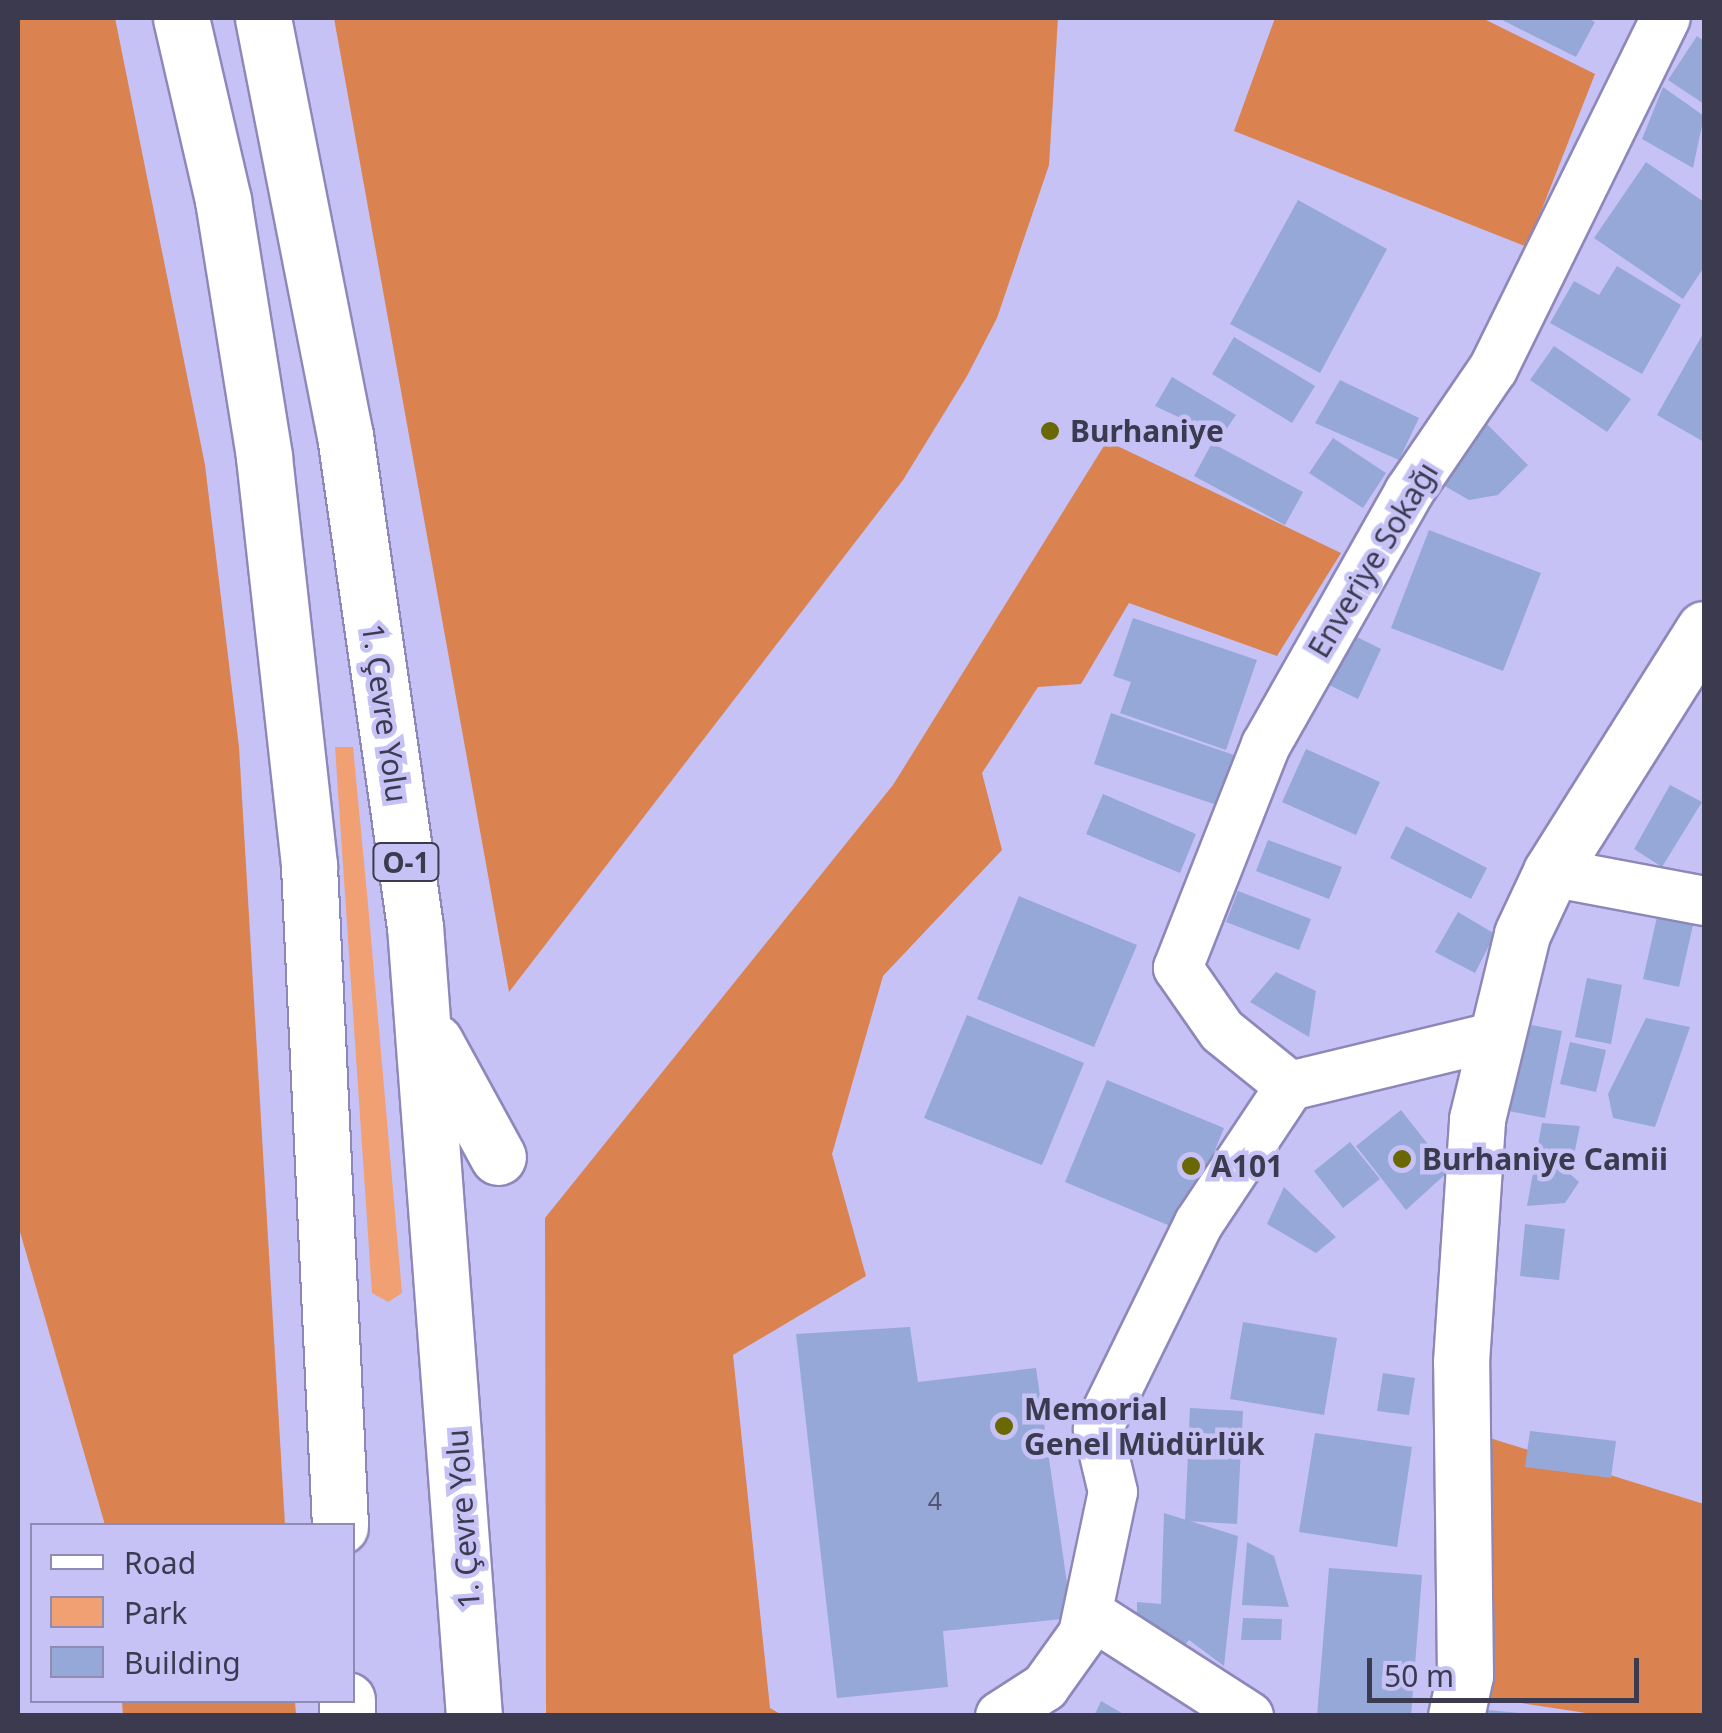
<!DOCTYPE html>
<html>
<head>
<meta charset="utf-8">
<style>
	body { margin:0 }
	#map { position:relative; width:1722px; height:1733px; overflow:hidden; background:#c6c2f6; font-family:"Noto Sans",sans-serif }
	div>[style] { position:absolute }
	.green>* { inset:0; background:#f1a074 }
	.forest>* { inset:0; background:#da8250 }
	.building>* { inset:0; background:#96a8d8 }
	.roads { filter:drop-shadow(2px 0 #8d88b9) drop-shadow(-2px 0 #8d88b9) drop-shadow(0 2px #8d88b9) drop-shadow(0 -2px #8d88b9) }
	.minor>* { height:48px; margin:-24px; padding:0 24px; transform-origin:24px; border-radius:24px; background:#fff }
	.major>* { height:55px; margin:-27.5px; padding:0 27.5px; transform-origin:27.5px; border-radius:27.5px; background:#fff }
	.highway>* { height:55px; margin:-27.5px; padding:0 27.5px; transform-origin:27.5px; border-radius:27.5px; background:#fff }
	.dots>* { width:28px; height:28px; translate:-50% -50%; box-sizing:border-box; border:5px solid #c6c2f6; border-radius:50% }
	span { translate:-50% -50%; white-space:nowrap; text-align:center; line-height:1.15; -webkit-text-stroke:9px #c6c2f6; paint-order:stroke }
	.number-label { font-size:25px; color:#525671 }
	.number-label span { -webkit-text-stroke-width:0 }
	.shield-label span { padding:2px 8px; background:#c6c2f6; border:2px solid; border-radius:8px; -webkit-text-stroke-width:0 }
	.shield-label { font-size:28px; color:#3c3a4f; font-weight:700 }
	.poi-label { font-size:30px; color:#3c3a4f; font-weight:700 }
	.left { translate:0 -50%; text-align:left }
	.street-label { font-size:30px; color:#3c3a4f }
	.frame { position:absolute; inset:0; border:20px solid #3c3a4f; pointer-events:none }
	.legend { position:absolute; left:30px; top:1523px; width:325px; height:180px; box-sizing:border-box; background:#c6c2f6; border:2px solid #8f8cb3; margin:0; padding:12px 18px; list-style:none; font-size:30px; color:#3c3a4f }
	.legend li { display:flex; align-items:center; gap:20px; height:50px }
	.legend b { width:50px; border:2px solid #8f8cb3 }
	.scale { position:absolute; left:1367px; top:1658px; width:272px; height:45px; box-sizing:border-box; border:5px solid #3c3a4f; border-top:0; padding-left:12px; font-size:30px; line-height:35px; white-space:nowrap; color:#3c3a4f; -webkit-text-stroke:8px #c6c2f6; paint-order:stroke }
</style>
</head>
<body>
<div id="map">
	<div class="green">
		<div style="clip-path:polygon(335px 747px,353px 747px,368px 904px,402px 1293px,388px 1302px,372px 1293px)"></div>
	</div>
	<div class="forest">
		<div style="clip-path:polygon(18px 18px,115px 18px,205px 465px,239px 747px,285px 1525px,105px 1525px,18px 1225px)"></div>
		<div style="clip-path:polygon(334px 18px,1058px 18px,1049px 165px,997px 318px,967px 376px,903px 480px,509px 992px)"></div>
		<div style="clip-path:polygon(1275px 18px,1482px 18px,1595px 74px,1527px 247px,1234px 131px)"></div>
		<div style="clip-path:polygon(1107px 441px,1341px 553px,1277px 656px,1129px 603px,1081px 684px,1038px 687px,982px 773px,1002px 850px,883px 976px,832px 1154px,866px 1276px,733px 1355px,770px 1708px,782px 1715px,546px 1715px,545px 1218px,893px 785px)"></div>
		<div style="clip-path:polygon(1483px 1436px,1704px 1504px,1704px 1715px,1599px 1715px,1482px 1697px)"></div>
		<div style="clip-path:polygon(122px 1701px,295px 1701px,296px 1715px,123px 1715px)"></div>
	</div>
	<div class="building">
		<div style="clip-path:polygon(1498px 18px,1587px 18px,1595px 22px,1576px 57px)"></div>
		<div style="clip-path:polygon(1697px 36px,1704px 41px,1704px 104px,1668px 80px)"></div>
		<div style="clip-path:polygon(1663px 87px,1704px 116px,1693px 168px,1642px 139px)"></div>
		<div style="clip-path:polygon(1646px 162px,1704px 202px,1704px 267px,1683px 299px,1594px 238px)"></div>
		<div style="clip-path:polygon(1298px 200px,1387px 249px,1320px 373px,1230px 324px)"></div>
		<div style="clip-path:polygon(1617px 266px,1681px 305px,1642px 374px,1550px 323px,1574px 281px,1599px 295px)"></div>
		<div style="clip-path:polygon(1704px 332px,1704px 442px,1657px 415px)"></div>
		<div style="clip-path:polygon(1234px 337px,1315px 386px,1292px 423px,1212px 374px)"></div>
		<div style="clip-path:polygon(1554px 346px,1631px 399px,1607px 432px,1530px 380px)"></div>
		<div style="clip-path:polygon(1172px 377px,1236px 415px,1221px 437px,1155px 406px)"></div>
		<div style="clip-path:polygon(1340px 380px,1419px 418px,1399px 460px,1315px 423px)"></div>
		<div style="clip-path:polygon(1486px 423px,1528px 465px,1498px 495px,1469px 500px,1443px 485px)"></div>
		<div style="clip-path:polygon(1333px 438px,1386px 473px,1363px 508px,1309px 473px)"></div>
		<div style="clip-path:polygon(1212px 443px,1303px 492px,1285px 525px,1194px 476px)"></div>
		<div style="clip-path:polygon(1429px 530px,1541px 573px,1503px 671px,1391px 628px)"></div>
		<div style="clip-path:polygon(1133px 618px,1257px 660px,1226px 750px,1120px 713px,1131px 682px,1113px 676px)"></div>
		<div style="clip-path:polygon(1341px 629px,1381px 649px,1358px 699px,1317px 679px)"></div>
		<div style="clip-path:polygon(1111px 713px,1237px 756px,1220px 806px,1094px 764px)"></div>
		<div style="clip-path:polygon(1306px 749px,1380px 782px,1356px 835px,1282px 802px)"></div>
		<div style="clip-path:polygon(1670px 785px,1702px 802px,1662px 867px,1634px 849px)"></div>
		<div style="clip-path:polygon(1103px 794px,1196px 834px,1180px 873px,1086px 834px)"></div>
		<div style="clip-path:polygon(1406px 826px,1487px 868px,1471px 899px,1390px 858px)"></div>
		<div style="clip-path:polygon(1268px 840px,1342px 867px,1329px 899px,1256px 871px)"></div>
		<div style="clip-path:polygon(1238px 891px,1311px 919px,1299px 950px,1226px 922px)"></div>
		<div style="clip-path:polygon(1019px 896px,1137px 945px,1094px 1047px,977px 999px)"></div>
		<div style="clip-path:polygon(1458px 912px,1495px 934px,1475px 973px,1435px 952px)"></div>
		<div style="clip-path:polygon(1657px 917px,1693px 925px,1679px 987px,1643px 979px)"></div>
		<div style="clip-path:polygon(1276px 972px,1316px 991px,1309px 1037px,1250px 1002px)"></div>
		<div style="clip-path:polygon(1587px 978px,1622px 985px,1611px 1044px,1575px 1037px)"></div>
		<div style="clip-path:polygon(967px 1015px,1084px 1063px,1042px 1165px,924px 1118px)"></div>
		<div style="clip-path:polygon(1646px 1018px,1690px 1027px,1655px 1127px,1613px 1118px,1608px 1094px)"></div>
		<div style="clip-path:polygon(1516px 1022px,1562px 1031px,1545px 1118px,1498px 1109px)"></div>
		<div style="clip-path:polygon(1570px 1042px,1606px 1050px,1596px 1092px,1560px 1084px)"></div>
		<div style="clip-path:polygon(1107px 1080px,1224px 1128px,1182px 1231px,1065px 1182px)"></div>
		<div style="clip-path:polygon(1401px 1110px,1449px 1171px,1406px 1210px,1356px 1146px)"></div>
		<div style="clip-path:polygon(1542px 1123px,1580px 1126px,1570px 1174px,1579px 1182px,1565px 1203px,1527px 1206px)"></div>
		<div style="clip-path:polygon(1350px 1142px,1380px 1179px,1343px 1208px,1314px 1171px)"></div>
		<div style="clip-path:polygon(1284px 1187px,1336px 1237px,1316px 1253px,1267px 1224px)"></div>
		<div style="clip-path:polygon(1525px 1224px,1565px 1229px,1559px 1280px,1520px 1276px)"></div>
		<div style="clip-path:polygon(1243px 1322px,1337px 1338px,1324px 1415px,1230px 1399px)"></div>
		<div style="clip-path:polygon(910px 1327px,918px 1382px,1036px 1368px,1072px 1618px,943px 1631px,948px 1687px,837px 1698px,796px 1334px)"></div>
		<div style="clip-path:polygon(1383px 1373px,1415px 1378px,1409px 1415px,1377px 1411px)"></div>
		<div style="clip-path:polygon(1190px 1408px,1243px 1411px,1237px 1524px,1185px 1521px)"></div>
		<div style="clip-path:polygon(1530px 1431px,1616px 1441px,1611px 1478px,1525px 1467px)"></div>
		<div style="clip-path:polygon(1315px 1433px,1412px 1447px,1397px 1547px,1299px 1532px)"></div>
		<div style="clip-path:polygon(1164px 1513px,1238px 1536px,1224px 1666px,1189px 1640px,1175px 1657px,1137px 1627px,1137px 1602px,1161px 1604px)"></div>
		<div style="clip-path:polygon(1247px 1542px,1274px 1556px,1289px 1607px,1242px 1605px)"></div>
		<div style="clip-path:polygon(1329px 1568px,1422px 1575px,1411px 1716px,1317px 1716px)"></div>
		<div style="clip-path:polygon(1243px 1618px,1282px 1619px,1281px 1640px,1241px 1640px)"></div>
		<div style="clip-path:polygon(1101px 1701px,1127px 1716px,1094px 1716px)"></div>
		<div style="clip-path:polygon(1476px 1709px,1520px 1713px,1520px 1716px,1475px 1716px)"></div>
	</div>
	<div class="roads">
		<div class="minor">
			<div style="left:1551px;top:872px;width:156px;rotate:10.7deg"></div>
			<div style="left:1290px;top:1086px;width:87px;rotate:-141deg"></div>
			<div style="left:1222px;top:1031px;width:77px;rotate:-124.9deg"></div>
			<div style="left:1178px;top:968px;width:240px;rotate:-68.5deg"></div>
			<div style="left:1266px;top:745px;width:291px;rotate:-60.5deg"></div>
			<div style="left:1409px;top:492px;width:149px;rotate:-55.7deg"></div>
			<div style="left:1493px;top:369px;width:391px;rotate:-63.8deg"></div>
			<div style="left:1290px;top:1086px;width:213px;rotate:-13.6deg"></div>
			<div style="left:1090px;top:1614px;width:189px;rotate:32.7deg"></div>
			<div style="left:1000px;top:1716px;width:54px;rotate:-32.8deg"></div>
			<div style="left:1045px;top:1687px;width:65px;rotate:-54.4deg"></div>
			<div style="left:1083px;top:1634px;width:145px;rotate:-78.1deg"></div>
			<div style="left:1113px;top:1492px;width:65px;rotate:-103.4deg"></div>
			<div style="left:1098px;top:1429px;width:229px;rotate:-63.9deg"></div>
			<div style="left:1199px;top:1223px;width:164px;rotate:-56.4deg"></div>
		</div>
		<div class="major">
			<div style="left:1456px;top:1716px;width:42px;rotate:-77.6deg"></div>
			<div style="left:1465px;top:1675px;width:313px;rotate:-90.7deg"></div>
			<div style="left:1461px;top:1362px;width:244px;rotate:-86.2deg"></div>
			<div style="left:1477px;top:1119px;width:190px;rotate:-76.3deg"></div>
			<div style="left:1522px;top:934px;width:68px;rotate:-64.9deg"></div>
			<div style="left:1551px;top:872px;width:287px;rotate:-57.8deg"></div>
		</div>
		<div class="highway">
			<div style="left:181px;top:18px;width:187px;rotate:77deg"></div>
			<div style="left:223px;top:200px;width:260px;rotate:80.9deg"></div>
			<div style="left:264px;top:457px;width:411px;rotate:83.7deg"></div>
			<div style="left:309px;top:866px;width:661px;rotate:87.31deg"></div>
			<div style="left:263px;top:18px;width:425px;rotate:78.9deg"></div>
			<div style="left:345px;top:435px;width:496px;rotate:81.9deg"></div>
			<div style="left:415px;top:926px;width:792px;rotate:85.73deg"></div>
			<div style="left:435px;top:1042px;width:131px;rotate:61.3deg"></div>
			<div style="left:347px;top:1700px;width:16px;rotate:90deg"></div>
		</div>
	</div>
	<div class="dots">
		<div style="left:1050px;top:431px;background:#696802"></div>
		<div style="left:1402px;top:1159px;background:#696802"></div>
		<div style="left:1191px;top:1166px;background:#696802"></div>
		<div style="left:1004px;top:1426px;background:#696802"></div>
	</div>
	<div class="number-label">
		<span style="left:935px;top:1500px">4</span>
	</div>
	<div class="shield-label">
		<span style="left:406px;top:862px">O-1</span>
	</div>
	<div class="poi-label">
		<span class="left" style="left:1070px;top:431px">Burhaniye</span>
		<span class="left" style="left:1422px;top:1159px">Burhaniye Camii</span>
		<span class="left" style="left:1211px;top:1166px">A101</span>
		<span class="left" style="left:1024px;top:1426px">Memorial<br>Genel Müdürlük</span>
	</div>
	<div class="street-label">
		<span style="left:1373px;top:560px;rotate:-59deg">Enveriye Sokağı</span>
		<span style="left:385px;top:713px;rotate:82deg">1. Çevre Yolu</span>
		<span style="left:463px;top:1519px;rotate:-94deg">1. Çevre Yolu</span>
	</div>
	<div class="frame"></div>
	<ul class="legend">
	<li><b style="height:12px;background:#fff"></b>Road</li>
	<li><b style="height:28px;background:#f1a074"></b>Park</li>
	<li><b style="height:28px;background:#96a8d8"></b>Building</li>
	</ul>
	<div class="scale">50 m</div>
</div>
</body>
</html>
